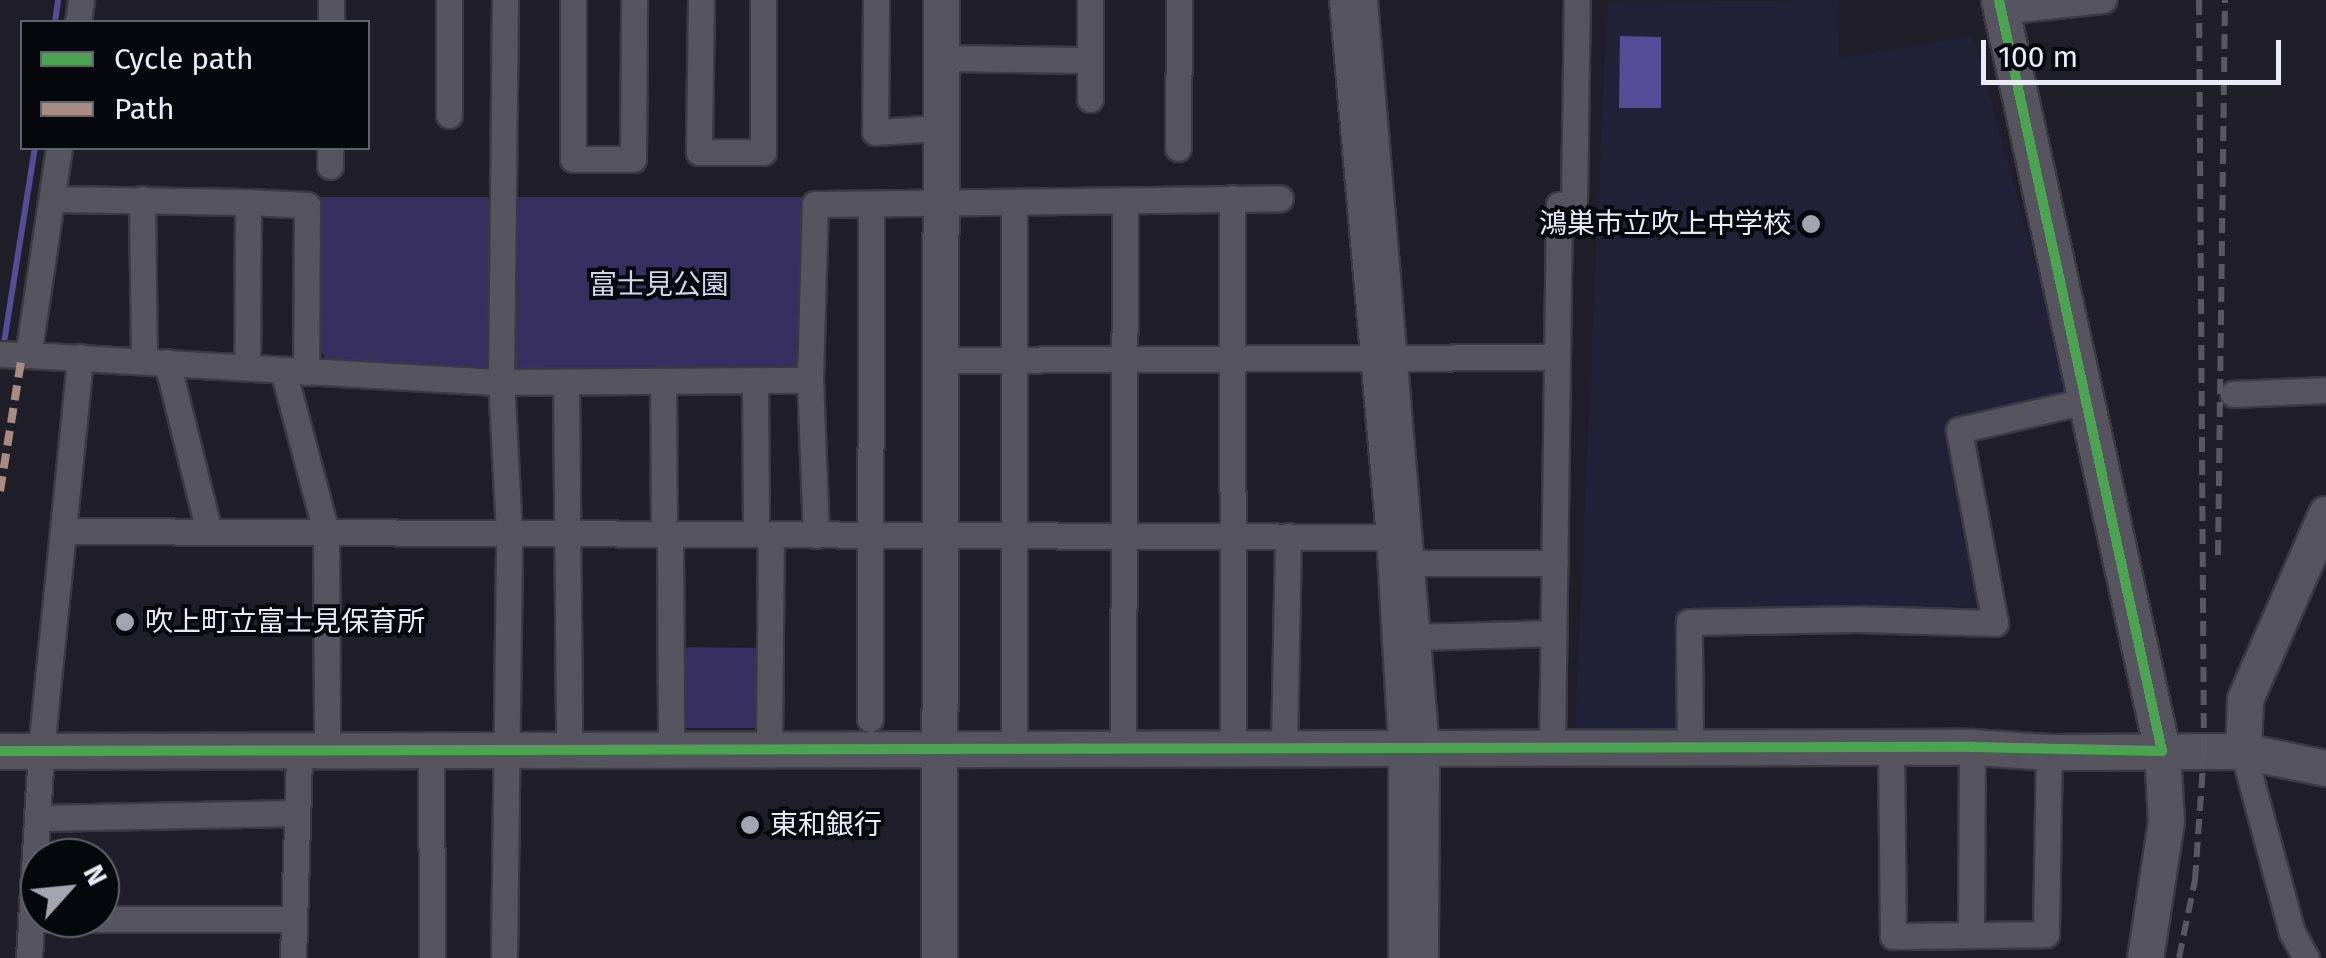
<!DOCTYPE html>
<html>
<head>
<meta charset="utf-8">
<style>
	body { margin:0 }
	#map { position:relative; width:2326px; height:958px; overflow:hidden; background:#201f29; font-family:"Fira Sans","Noto Sans JP",sans-serif }
	div>[style] { position:absolute }
	.built>* { inset:0; background:#232138 }
	.green>* { inset:0; background:#362f5f }
	.water>* { inset:0; background:#574c98 }
	.stream>* { height:6px; margin:-3px; padding:0 3px; transform-origin:3px; border-radius:3px; background:#574c98 }
	.roads { filter:drop-shadow(2px 0 #3b3a43) drop-shadow(-2px 0 #3b3a43) drop-shadow(0 2px #3b3a43) drop-shadow(0 -2px #3b3a43) }
	.street>* { height:25px; margin:-12.5px; padding:0 12.5px; transform-origin:12.5px; border-radius:12.5px; background:#56555f }
	.secondary>* { height:35px; margin:-17.5px; padding:0 17.5px; transform-origin:17.5px; border-radius:17.5px; background:#56555f }
	.rail>* { height:6px; margin-top:-3px; transform-origin:0; background:repeating-linear-gradient(90deg,#595860 0 15px,transparent 0 23px) }
	.quiet>* { height:8px; margin-top:-4px; transform-origin:0; background:repeating-linear-gradient(90deg,#a88b81 0 15px,transparent 0 23px) }
	.cycleway>* { height:10px; margin:-5px; padding:0 5px; transform-origin:5px; border-radius:5px; background:#4ca352 }
	.dots>* { width:28px; height:28px; translate:-50% -50%; box-sizing:border-box; border:5px solid #07070e; border-radius:50% }
	span { translate:-50% -50%; white-space:nowrap; text-align:center; line-height:1.15; -webkit-text-stroke:8px #07070e; paint-order:stroke }
	.poi-label { font-size:28px; color:#ebebf8 }
	.right { translate:-100% -50%; text-align:right }
	.left { translate:0 -50%; text-align:left }
	.park-label { font-size:28px; color:#d5d4eb }
	.legend { position:absolute; left:20px; top:20px; width:350px; height:130px; box-sizing:border-box; background:#07070e; border:2px solid #62626c; margin:0; padding:12px 18px; list-style:none; font-size:30px; color:#ebebf8 }
	.legend li { display:flex; align-items:center; gap:20px; height:50px }
	.legend b { width:50px; border:2px solid #62626c }
	.north { position:absolute; left:20px; top:838px; width:100px; height:100px; box-sizing:border-box; background:#07070e; border:2px solid #62626c; border-radius:50%; rotate:63deg; font-size:28px; font-weight:700; line-height:40px; text-align:center; color:#ebebf8 }
	.north::after { content:''; display:block; margin:auto; width:35px; height:45px; background:#a4a4b0; clip-path:polygon(50% 0,100% 100%,50% 72%,0 100%) }
	.scale { position:absolute; left:1981px; top:40px; width:300px; height:45px; box-sizing:border-box; border:5px solid #ebebf8; border-top:0; padding-left:12px; font-size:30px; line-height:35px; white-space:nowrap; color:#ebebf8; -webkit-text-stroke:8px #07070e; paint-order:stroke }
</style>
</head>
<body>
<div id="map">
	<div class="built">
		<div style="clip-path:polygon(1838px 0,1839px 58px,1973px 36px,2070px 390px,1947px 420px,1978px 606px,1680px 616px,1676px 732px,1575px 730px,1607px 2px)"></div>
	</div>
	<div class="green">
		<div style="clip-path:polygon(314px 197px,499px 197px,498px 360px,483px 371px,329px 362px,314px 343px)"></div>
		<div style="clip-path:polygon(515px 197px,804px 197px,801px 368px,514px 373px)"></div>
		<div style="clip-path:polygon(674px 647px,765px 648px,765px 728px,674px 728px)"></div>
	</div>
	<div class="water">
		<div style="clip-path:polygon(1620px 36px,1661px 37px,1661px 108px,1619px 108px)"></div>
	</div>
	<div class="stream">
		<div style="left:55px;top:22px;width:22px;rotate:-82deg"></div>
		<div style="left:3px;top:349px;width:204px;rotate:-81deg"></div>
	</div>
	<div class="roads">
		<div class="street">
			<div style="left:573px;top:0;width:159px;rotate:90deg"></div>
			<div style="left:573px;top:159px;width:60px"></div>
			<div style="left:633px;top:159px;width:159px;rotate:-89.6deg"></div>
			<div style="left:701px;top:0;width:152px;rotate:90.8deg"></div>
			<div style="left:699px;top:152px;width:64px"></div>
			<div style="left:763px;top:152px;width:152px;rotate:-90deg"></div>
			<div style="left:876px;top:0;width:132px;rotate:90.4deg"></div>
			<div style="left:875px;top:132px;width:65px;rotate:-3.5deg"></div>
			<div style="left:1342px;top:0;width:539px;rotate:85deg"></div>
			<div style="left:1389px;top:537px;width:211px;rotate:86.7deg"></div>
			<div style="left:1401px;top:748px;width:210px;rotate:90deg"></div>
			<div style="left:1364px;top:0;width:751px;rotate:85.26deg"></div>
			<div style="left:1426px;top:748px;width:210px;rotate:90.3deg"></div>
			<div style="left:2002px;top:11px;width:102px;rotate:-6.2deg"></div>
			<div style="left:78px;top:22px;width:22px;rotate:-82deg"></div>
			<div style="left:331px;top:22px;width:22px;rotate:-90deg"></div>
			<div style="left:940px;top:58px;width:150px;rotate:0.8deg"></div>
			<div style="left:1090px;top:99px;width:99px;rotate:-90deg"></div>
			<div style="left:449px;top:115px;width:115px;rotate:-90deg"></div>
			<div style="left:59px;top:148px;width:209px;rotate:98.5deg"></div>
			<div style="left:28px;top:355px;width:474px;rotate:3.3deg"></div>
			<div style="left:501px;top:382px;width:309px;rotate:-0.4deg"></div>
			<div style="left:1178px;top:148px;width:148px;rotate:-89.6deg"></div>
			<div style="left:330px;top:166px;width:18px;rotate:-90deg"></div>
			<div style="left:1232px;top:198px;width:550px;rotate:89.9deg"></div>
			<div style="left:53px;top:199px;width:195px;rotate:0.9deg"></div>
			<div style="left:248px;top:202px;width:165px;rotate:90.3deg"></div>
			<div style="left:142px;top:199px;width:162px;rotate:89.3deg"></div>
			<div style="left:248px;top:202px;width:59px;rotate:2.9deg"></div>
			<div style="left:307px;top:205px;width:167px;rotate:90.3deg"></div>
			<div style="left:0;top:354px;width:28px;rotate:2deg"></div>
			<div style="left:940px;top:360px;width:617px;rotate:-0.28deg"></div>
			<div style="left:167px;top:362px;width:175px;rotate:76.1deg"></div>
			<div style="left:283px;top:370px;width:168px;rotate:75.1deg"></div>
			<div style="left:326px;top:532px;width:218px;rotate:89.7deg"></div>
			<div style="left:663px;top:381px;width:153px;rotate:89.6deg"></div>
			<div style="left:755px;top:381px;width:153px;rotate:89.6deg"></div>
			<div style="left:566px;top:382px;width:367px;rotate:89.5deg"></div>
			<div style="left:2233px;top:394px;width:93px;rotate:-2.5deg"></div>
			<div style="left:63px;top:531px;width:1326px;rotate:0.26deg"></div>
			<div style="left:670px;top:534px;width:215px;rotate:89.7deg"></div>
			<div style="left:816px;top:535px;width:155px;rotate:-92.2deg"></div>
			<div style="left:810px;top:380px;width:176px;rotate:-88.4deg"></div>
			<div style="left:815px;top:204px;width:465px;rotate:-0.7deg"></div>
			<div style="left:1410px;top:563px;width:145px"></div>
			<div style="left:1416px;top:637px;width:138px;rotate:-1.7deg"></div>
			<div style="left:870px;top:719px;width:514px;rotate:-89.89deg"></div>
			<div style="left:1552px;top:747px;width:542px;rotate:-89.26deg"></div>
			<div style="left:1559px;top:205px;width:15px;rotate:-4deg"></div>
			<div style="left:1574px;top:204px;width:204px;rotate:-89.2deg"></div>
			<div style="left:1891px;top:747px;width:189px;rotate:89.4deg"></div>
			<div style="left:1893px;top:936px;width:153px;rotate:-0.7deg"></div>
			<div style="left:2046px;top:934px;width:182px;rotate:-89.1deg"></div>
			<div style="left:1284px;top:748px;width:212px;rotate:-88.9deg"></div>
			<div style="left:1690px;top:748px;width:126px;rotate:-90.5deg"></div>
			<div style="left:1689px;top:622px;width:168px;rotate:-1deg"></div>
			<div style="left:1857px;top:619px;width:138px;rotate:1.7deg"></div>
			<div style="left:1995px;top:623px;width:196px;rotate:-100.6deg"></div>
			<div style="left:1959px;top:430px;width:130px;rotate:-12.9deg"></div>
			<div style="left:769px;top:749px;width:215px;rotate:-89.5deg"></div>
			<div style="left:1014px;top:749px;width:547px;rotate:-90deg"></div>
			<div style="left:1123px;top:749px;width:549px;rotate:-89.79deg"></div>
			<div style="left:431px;top:750px;width:208px;rotate:89.7deg"></div>
			<div style="left:2243px;top:751px;width:188px;rotate:74.9deg"></div>
			<div style="left:2292px;top:932px;width:30px;rotate:62deg"></div>
			<div style="left:37px;top:818px;width:260px;rotate:-1.1deg"></div>
			<div style="left:31px;top:919px;width:263px"></div>
			<div style="left:1971px;top:935px;width:188px;rotate:-89.7deg"></div>
			<div style="left:29px;top:958px;width:208px;rotate:-86.7deg"></div>
			<div style="left:41px;top:750px;width:395px;rotate:-84.3deg"></div>
			<div style="left:293px;top:958px;width:208px;rotate:-88.3deg"></div>
			<div style="left:504px;top:958px;width:425px;rotate:-89.3deg"></div>
			<div style="left:509px;top:533px;width:151px;rotate:-93deg"></div>
			<div style="left:501px;top:382px;width:382px;rotate:-89.4deg"></div>
		</div>
		<div class="secondary">
			<div style="left:1999px;top:0;width:768px;rotate:77.75deg"></div>
			<div style="left:2162px;top:751px;width:70px;rotate:86.7deg"></div>
			<div style="left:2166px;top:821px;width:139px;rotate:98.7deg"></div>
			<div style="left:0;top:751px;width:1972px;rotate:-0.12deg"></div>
			<div style="left:1972px;top:747px;width:77px;rotate:3.7deg"></div>
			<div style="left:2049px;top:752px;width:194px;rotate:-0.3deg"></div>
			<div style="left:2243px;top:751px;width:85px;rotate:11.6deg"></div>
			<div style="left:2243px;top:751px;width:52px;rotate:-87.8deg"></div>
			<div style="left:2245px;top:699px;width:202px;rotate:-66.4deg"></div>
			<div style="left:939px;top:958px;width:958px;rotate:-89.88deg"></div>
		</div>
	</div>
	<div class="rail">
		<div style="left:2218px;top:555px;width:555px;rotate:-89.28deg"></div>
		<div style="left:2179px;top:958px;width:80px;rotate:-78.4deg"></div>
		<div style="left:2195px;top:880px;width:129px;rotate:-86deg"></div>
		<div style="left:2204px;top:751px;width:751px;rotate:-90.38deg"></div>
	</div>
	<div class="quiet">
		<div style="left:0;top:491px;width:138px;rotate:-80.8deg"></div>
	</div>
	<div class="cycleway">
		<div style="left:0;top:751px;width:1972px;rotate:-0.12deg"></div>
		<div style="left:1972px;top:747px;width:190px;rotate:1.2deg"></div>
		<div style="left:2162px;top:751px;width:768px;rotate:-102.25deg"></div>
	</div>
	<div class="dots">
		<div style="left:1811px;top:224px;background:#a4a4b0"></div>
		<div style="left:125px;top:622px;background:#a4a4b0"></div>
		<div style="left:750px;top:825px;background:#a4a4b0"></div>
	</div>
	<div class="poi-label">
		<span class="right" style="left:1791px;top:224px">鴻巣市立吹上中学校</span>
		<span class="left" style="left:145px;top:622px">吹上町立富士見保育所</span>
		<span class="left" style="left:770px;top:825px">東和銀行</span>
	</div>
	<div class="park-label">
		<span style="left:659px;top:285px">富士見公園</span>
	</div>
	<ul class="legend">
	<li><b style="height:12px;background:#4ca352"></b>Cycle path</li>
	<li><b style="height:12px;background:#a88b81"></b>Path</li>
	</ul>
	<div class="north">N</div>
	<div class="scale">100 m</div>
</div>
</body>
</html>
